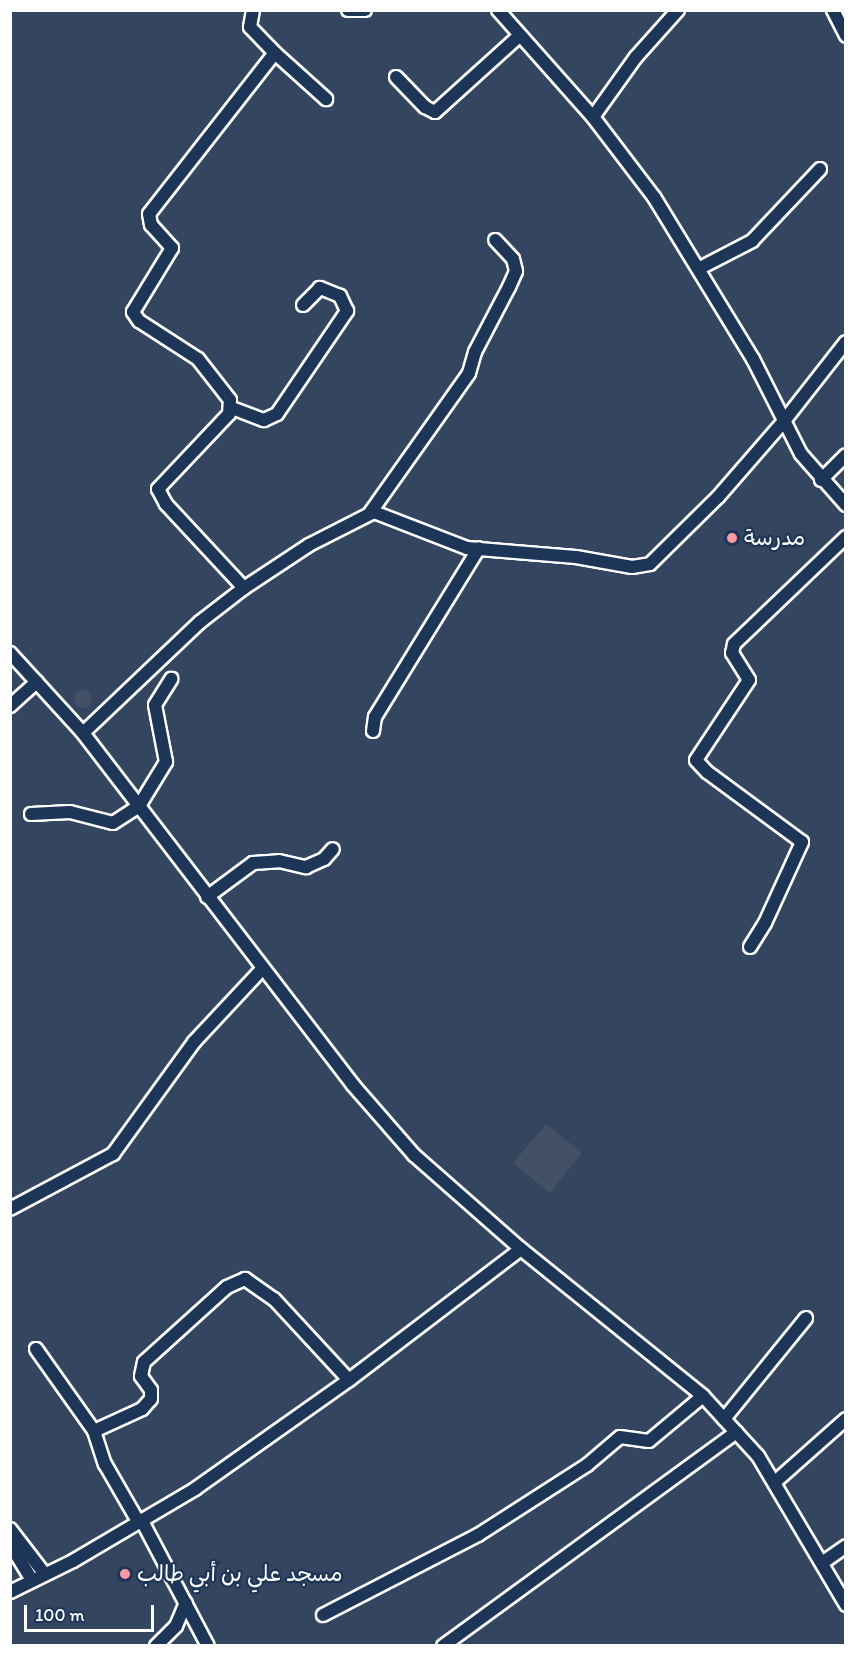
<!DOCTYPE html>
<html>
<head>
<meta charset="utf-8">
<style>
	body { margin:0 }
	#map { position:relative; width:856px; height:1656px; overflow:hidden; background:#34455f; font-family:Itim,"Playpen Sans Arabic",sans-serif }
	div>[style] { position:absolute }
	.built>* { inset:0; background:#445065 }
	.round { border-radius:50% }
	.roads { filter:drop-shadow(2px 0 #fff) drop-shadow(-2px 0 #fff) drop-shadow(0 2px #fff) drop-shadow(0 -2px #fff) }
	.minor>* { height:12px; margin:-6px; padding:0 6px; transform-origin:6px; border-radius:6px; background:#1d3557 }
	.dots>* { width:16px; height:16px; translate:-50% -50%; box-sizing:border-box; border:3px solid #1d3557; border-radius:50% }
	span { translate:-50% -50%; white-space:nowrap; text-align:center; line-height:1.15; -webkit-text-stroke:4.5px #1d3557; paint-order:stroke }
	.poi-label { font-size:22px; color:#fff }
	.left { translate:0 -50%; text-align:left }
	.frame { position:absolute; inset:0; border:12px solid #fff; pointer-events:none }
	.scale { position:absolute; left:24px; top:1605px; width:130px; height:27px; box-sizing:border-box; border:3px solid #fff; border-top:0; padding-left:8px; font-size:18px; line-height:21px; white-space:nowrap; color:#fff; -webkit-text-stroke:4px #1d3557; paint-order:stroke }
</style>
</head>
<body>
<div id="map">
	<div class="built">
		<div class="round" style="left:74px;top:690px;width:18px;height:18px"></div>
		<div style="clip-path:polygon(546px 1124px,582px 1153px,550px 1193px,513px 1163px)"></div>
	</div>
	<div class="roads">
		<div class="minor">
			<div style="left:348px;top:10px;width:17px"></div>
			<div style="left:498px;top:10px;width:143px;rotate:48.4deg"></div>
			<div style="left:593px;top:117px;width:101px;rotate:52.7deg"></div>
			<div style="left:654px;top:197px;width:190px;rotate:58.6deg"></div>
			<div style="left:753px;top:359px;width:106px;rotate:63.2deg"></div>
			<div style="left:801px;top:454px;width:68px;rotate:48.6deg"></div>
			<div style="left:833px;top:10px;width:29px;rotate:63deg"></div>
			<div style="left:275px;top:53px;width:69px;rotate:42deg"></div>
			<div style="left:396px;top:77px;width:42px;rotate:46deg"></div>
			<div style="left:425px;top:107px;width:11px;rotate:27deg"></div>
			<div style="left:435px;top:112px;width:113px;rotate:-42.1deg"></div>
			<div style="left:593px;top:117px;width:74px;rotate:-54.4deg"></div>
			<div style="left:636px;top:57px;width:63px;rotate:-48.2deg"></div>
			<div style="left:700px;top:268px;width:59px;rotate:-27.4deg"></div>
			<div style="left:752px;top:241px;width:99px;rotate:-46.6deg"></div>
			<div style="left:232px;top:408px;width:34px;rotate:21deg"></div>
			<div style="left:264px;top:420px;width:14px;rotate:-25deg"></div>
			<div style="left:277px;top:414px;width:125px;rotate:-55.8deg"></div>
			<div style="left:347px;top:311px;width:17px;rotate:-115deg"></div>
			<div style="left:340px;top:296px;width:22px;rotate:-158deg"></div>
			<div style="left:320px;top:288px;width:24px;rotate:135deg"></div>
			<div style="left:821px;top:480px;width:35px;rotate:-45deg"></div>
			<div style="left:370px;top:513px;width:171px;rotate:-54.7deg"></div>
			<div style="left:469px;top:373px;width:22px;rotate:-74deg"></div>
			<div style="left:475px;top:352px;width:73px;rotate:-62.4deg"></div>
			<div style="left:509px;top:287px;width:17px;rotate:-66deg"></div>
			<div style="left:516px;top:271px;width:12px;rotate:-104deg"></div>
			<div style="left:513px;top:259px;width:26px;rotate:-133deg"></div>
			<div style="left:244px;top:588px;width:115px;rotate:-132.9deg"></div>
			<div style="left:166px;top:504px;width:17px;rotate:-118deg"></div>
			<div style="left:158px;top:489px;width:103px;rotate:-46.6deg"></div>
			<div style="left:229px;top:414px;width:14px;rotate:-86deg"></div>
			<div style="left:230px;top:400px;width:52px;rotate:-128deg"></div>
			<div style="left:198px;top:359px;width:70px;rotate:-147.2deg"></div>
			<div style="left:139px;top:321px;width:11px;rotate:-124deg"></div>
			<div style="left:133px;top:312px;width:75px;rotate:-58.6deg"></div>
			<div style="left:172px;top:248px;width:31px;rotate:-132deg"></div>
			<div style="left:151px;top:225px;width:11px;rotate:-100deg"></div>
			<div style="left:149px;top:214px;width:204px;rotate:-52deg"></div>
			<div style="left:275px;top:53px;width:36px;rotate:-134deg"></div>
			<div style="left:250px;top:27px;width:17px;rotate:-80deg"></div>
			<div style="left:10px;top:653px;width:108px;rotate:47.6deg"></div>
			<div style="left:83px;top:733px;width:444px;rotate:52.5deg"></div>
			<div style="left:353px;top:1085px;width:93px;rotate:48.9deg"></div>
			<div style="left:414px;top:1155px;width:142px;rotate:41.3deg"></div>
			<div style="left:521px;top:1249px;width:234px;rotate:38.9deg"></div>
			<div style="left:703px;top:1396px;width:81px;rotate:47.5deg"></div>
			<div style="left:758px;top:1456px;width:173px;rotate:59.4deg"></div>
			<div style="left:10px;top:706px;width:36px;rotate:-42deg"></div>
			<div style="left:373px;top:731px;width:14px;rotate:-82deg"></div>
			<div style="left:375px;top:717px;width:198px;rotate:-58.4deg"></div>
			<div style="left:83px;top:733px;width:161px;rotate:-43.5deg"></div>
			<div style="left:200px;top:622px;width:56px;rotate:-37.7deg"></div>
			<div style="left:244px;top:588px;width:78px;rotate:-33.5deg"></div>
			<div style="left:309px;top:545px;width:73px;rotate:-26.9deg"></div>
			<div style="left:374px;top:512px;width:100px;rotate:21.2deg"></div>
			<div style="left:467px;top:548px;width:109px;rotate:4.7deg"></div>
			<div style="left:576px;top:557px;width:57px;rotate:10.1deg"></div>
			<div style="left:632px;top:567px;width:18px;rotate:-9deg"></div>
			<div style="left:650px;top:564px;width:95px;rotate:-44.6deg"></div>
			<div style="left:718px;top:497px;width:101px;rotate:-49deg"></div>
			<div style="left:784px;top:421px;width:100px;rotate:-51.9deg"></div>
			<div style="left:31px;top:814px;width:39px;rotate:-3deg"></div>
			<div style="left:70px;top:812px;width:44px;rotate:14.3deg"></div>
			<div style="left:113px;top:823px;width:31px;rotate:-33deg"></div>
			<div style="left:139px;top:806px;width:52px;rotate:-58.5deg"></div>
			<div style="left:166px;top:762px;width:58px;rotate:-100.9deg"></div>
			<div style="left:155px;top:705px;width:31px;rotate:-58deg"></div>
			<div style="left:207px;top:897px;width:57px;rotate:-36.5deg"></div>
			<div style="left:253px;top:863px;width:26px;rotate:-4deg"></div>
			<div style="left:279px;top:861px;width:28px;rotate:13deg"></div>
			<div style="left:306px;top:867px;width:20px;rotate:-24deg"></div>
			<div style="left:324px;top:859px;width:13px;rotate:-48deg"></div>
			<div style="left:750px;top:947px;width:28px;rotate:-58deg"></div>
			<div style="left:765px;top:923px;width:89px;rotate:-65.4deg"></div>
			<div style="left:802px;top:842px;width:118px;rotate:-143.6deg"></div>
			<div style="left:707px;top:772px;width:16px;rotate:-133deg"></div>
			<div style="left:696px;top:760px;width:96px;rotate:-56.5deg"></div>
			<div style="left:749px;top:680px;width:32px;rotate:-122deg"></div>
			<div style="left:732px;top:653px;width:9px;rotate:-77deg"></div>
			<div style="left:734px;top:644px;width:155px;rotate:-43.7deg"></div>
			<div style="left:10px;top:1209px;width:117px;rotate:-28.1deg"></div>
			<div style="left:113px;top:1154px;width:138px;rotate:-54.1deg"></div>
			<div style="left:194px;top:1042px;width:100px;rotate:-47deg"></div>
			<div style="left:36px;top:1349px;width:100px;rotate:54.7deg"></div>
			<div style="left:94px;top:1431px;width:35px;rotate:72deg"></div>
			<div style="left:105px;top:1464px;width:68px;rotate:60deg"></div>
			<div style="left:724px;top:1419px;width:130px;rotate:-50.9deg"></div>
			<div style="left:94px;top:1431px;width:53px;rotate:-24.6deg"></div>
			<div style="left:142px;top:1409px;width:13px;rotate:-48deg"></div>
			<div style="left:151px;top:1399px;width:9px;rotate:-90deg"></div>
			<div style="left:151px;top:1390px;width:17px;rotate:-126deg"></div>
			<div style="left:141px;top:1376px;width:14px;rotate:-78deg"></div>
			<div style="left:144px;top:1362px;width:112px;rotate:-42.1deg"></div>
			<div style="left:227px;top:1287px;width:20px;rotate:-24deg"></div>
			<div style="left:245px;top:1279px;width:35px;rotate:35deg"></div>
			<div style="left:274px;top:1299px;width:110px;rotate:47.2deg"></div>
			<div style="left:775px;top:1482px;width:95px;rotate:-41.6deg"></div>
			<div style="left:142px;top:1521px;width:141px;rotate:62.2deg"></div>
			<div style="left:10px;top:1529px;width:56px;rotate:52.3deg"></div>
			<div style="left:10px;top:1544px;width:42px;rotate:58.6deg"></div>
			<div style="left:822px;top:1563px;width:29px;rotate:-35deg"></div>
			<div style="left:10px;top:1592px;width:70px;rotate:-26.2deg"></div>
			<div style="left:73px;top:1561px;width:142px;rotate:-30.5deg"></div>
			<div style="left:195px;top:1489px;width:189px;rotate:-35.3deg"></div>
			<div style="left:349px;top:1380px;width:216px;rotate:-37.3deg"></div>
			<div style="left:323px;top:1615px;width:174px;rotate:-27.3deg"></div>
			<div style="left:478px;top:1535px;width:130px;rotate:-32.7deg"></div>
			<div style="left:587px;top:1465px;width:43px;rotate:-40.3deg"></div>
			<div style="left:620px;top:1437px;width:29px;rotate:8deg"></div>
			<div style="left:649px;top:1441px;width:70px;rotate:-39.8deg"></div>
			<div style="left:156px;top:1646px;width:28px;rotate:-45deg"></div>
			<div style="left:176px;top:1626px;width:25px;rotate:-67deg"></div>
			<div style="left:443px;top:1646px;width:363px;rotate:-36.1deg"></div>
		</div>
	</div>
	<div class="dots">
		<div style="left:732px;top:538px;background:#ff9aa2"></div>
		<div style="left:125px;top:1574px;background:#ff9aa2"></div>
	</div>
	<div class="poi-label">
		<span class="left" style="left:744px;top:538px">مدرسة</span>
		<span class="left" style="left:137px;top:1574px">مسجد علي بن أبي طالب</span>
	</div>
	<div class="frame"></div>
	<div class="scale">100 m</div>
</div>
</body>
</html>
